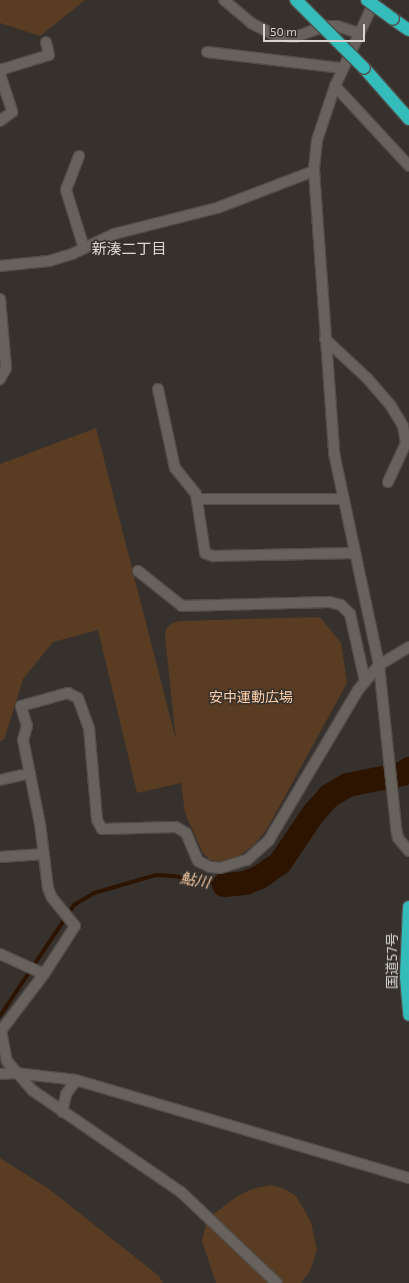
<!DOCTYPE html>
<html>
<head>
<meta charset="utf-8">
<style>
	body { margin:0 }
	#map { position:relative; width:409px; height:1283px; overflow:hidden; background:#36312d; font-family:"Exo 2","Noto Sans JP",sans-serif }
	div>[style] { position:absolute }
	.green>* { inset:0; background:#593c21 }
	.stream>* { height:4px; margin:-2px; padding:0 2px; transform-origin:2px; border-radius:2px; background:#2d1400 }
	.river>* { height:24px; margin:-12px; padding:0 12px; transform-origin:12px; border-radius:12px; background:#2d1400 }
	.roads { filter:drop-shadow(1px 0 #524d4a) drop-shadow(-1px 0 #524d4a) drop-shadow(0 1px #524d4a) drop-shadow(0 -1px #524d4a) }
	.minor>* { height:10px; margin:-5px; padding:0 5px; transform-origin:5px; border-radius:5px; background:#68625d }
	.highway>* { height:12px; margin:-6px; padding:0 6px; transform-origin:6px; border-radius:6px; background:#33bcba }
	.bridges { filter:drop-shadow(1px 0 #524d4a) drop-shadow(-1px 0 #524d4a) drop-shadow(0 1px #524d4a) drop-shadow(0 -1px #524d4a) }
	.highway-bridge>* { height:12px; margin:-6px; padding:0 6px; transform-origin:6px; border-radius:6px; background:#33bcba }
	span { translate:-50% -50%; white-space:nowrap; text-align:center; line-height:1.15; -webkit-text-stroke:3px #36312d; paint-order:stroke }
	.park-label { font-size:14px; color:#ffd0aa }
	.street-label { font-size:14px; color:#d7d4d1 }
	.neighbourhood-label { font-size:15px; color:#dfd8d3 }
	.water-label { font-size:15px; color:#f5c7a1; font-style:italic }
	.scale { position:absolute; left:263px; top:24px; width:102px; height:18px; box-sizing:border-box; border:2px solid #d7d4d1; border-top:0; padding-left:5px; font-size:12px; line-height:14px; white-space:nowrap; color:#d7d4d1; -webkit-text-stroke:3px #36312d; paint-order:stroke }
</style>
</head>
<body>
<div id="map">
	<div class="green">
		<div style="clip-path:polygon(0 0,85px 0,40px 36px,0 23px)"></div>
		<div style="clip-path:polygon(96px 428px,176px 740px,165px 636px,166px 629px,171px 624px,179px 621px,320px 617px,341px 643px,347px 683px,267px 829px,255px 844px,239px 856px,221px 861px,210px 860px,203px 853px,185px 813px,181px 783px,137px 793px,98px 630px,53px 642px,23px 679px,4px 740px,0 741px,0 464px)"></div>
		<div style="clip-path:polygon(0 1158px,49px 1189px,159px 1276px,163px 1283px,0 1283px)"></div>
		<div style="clip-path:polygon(271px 1185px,285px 1189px,296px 1196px,311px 1222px,317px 1250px,310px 1271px,301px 1283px,216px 1283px,202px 1241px,207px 1219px,236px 1197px,252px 1189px)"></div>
	</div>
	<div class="stream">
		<div style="left:0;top:1016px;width:133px;rotate:-56.3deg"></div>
		<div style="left:74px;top:905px;width:23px;rotate:-31deg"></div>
		<div style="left:94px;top:893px;width:65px;rotate:-16.2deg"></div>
		<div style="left:156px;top:875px;width:18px;rotate:3deg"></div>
		<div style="left:174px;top:876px;width:51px;rotate:10.2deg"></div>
	</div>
	<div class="river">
		<div style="left:224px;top:885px;width:21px;rotate:-5deg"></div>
		<div style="left:245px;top:883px;width:16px;rotate:-22deg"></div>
		<div style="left:260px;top:877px;width:24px;rotate:-35deg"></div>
		<div style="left:280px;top:863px;width:59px;rotate:-56deg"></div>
		<div style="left:313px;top:814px;width:24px;rotate:-48deg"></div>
		<div style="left:329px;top:796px;width:22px;rotate:-30deg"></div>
		<div style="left:348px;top:785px;width:55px;rotate:-11.5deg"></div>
		<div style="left:402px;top:774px;width:9px;rotate:-36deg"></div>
	</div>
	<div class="roads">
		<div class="minor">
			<div style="left:224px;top:0;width:35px;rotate:40deg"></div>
			<div style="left:251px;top:23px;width:27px;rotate:27deg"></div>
			<div style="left:275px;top:35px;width:20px;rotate:6deg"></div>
			<div style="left:295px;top:37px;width:33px;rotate:-20deg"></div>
			<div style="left:326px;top:26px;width:11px"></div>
			<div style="left:337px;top:26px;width:22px;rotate:18deg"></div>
			<div style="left:375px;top:0;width:95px;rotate:114.9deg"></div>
			<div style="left:335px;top:86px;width:57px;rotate:108.4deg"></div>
			<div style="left:317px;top:140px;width:31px;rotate:96deg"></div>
			<div style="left:314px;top:171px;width:283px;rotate:85.9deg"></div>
			<div style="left:334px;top:453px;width:217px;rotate:78deg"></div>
			<div style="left:379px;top:665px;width:164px;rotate:84deg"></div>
			<div style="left:396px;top:828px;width:10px;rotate:79deg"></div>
			<div style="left:398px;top:838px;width:17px;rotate:50deg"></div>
			<div style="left:207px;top:52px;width:136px;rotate:6.8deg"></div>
			<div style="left:0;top:70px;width:51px;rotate:-17deg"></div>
			<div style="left:49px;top:55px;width:13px;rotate:-103deg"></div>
			<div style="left:0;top:74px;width:40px;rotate:72deg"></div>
			<div style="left:12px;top:112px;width:15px;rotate:143deg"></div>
			<div style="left:335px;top:86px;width:109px;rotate:47.2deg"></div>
			<div style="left:79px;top:156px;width:36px;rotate:111deg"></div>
			<div style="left:66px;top:190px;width:61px;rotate:72.8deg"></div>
			<div style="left:0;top:266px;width:49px;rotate:-5.8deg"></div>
			<div style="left:49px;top:261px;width:24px;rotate:-17deg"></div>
			<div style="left:72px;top:254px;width:47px;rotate:-25.5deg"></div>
			<div style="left:114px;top:234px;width:106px;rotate:-14.2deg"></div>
			<div style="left:217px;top:208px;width:104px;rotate:-20.9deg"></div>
			<div style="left:0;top:299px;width:69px;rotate:85deg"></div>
			<div style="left:6px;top:368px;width:13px;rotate:119deg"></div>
			<div style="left:325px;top:339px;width:57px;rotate:42.9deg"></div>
			<div style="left:367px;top:378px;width:37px;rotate:49deg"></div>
			<div style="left:391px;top:406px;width:23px;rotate:59deg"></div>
			<div style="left:403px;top:426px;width:17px;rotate:80deg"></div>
			<div style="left:406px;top:443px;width:43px;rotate:114.8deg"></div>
			<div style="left:158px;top:389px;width:81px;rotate:77.9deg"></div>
			<div style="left:175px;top:468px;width:33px;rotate:51deg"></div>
			<div style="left:196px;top:494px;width:60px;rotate:81.3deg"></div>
			<div style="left:205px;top:553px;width:9px;rotate:21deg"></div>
			<div style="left:213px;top:556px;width:141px;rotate:-1.2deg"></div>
			<div style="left:197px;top:499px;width:145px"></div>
			<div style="left:138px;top:571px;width:56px;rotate:38.5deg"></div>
			<div style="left:182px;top:606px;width:147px;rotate:-1.6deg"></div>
			<div style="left:329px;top:602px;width:12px;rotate:14deg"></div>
			<div style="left:341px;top:605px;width:13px;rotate:45deg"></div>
			<div style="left:350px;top:614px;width:69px;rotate:77.4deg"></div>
			<div style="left:0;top:780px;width:31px;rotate:-13deg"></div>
			<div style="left:0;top:857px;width:44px;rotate:-3.9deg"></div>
			<div style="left:0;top:954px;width:48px;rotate:24.4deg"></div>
			<div style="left:1px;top:1031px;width:31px;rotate:79deg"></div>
			<div style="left:7px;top:1061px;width:38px;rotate:49deg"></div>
			<div style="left:32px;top:1090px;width:181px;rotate:34.4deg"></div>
			<div style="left:181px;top:1192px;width:132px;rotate:43.5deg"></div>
			<div style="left:0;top:1032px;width:73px;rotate:-52.8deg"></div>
			<div style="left:44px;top:974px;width:57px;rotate:-57.1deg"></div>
			<div style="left:75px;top:926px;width:36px;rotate:-129deg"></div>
			<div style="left:52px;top:898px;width:11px;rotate:-112deg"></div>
			<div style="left:48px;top:888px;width:64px;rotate:-97.1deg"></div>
			<div style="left:40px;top:824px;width:86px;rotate:-101.4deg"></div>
			<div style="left:23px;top:740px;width:15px;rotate:-74deg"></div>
			<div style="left:27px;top:726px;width:21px;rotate:-107deg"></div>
			<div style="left:21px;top:706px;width:49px;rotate:-15.5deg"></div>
			<div style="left:68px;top:693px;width:11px;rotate:27deg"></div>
			<div style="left:78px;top:698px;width:32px;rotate:70deg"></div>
			<div style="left:89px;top:728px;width:92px;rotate:85deg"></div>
			<div style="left:97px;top:820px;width:10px;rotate:61deg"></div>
			<div style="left:102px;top:829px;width:74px;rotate:-1.5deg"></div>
			<div style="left:176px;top:827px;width:12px;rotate:31deg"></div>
			<div style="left:186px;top:833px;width:30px;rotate:67deg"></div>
			<div style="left:198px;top:861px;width:13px;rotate:27deg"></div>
			<div style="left:210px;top:867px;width:10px;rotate:6deg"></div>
			<div style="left:220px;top:868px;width:28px;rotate:-17deg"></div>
			<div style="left:247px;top:860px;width:30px;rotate:-42deg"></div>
			<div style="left:269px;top:840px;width:174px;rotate:-59.3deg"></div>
			<div style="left:358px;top:690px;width:33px;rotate:-50deg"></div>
			<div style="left:379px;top:665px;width:35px;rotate:-31deg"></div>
			<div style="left:0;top:1074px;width:15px;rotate:-4deg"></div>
			<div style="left:15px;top:1073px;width:61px;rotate:6.5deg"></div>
			<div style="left:76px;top:1080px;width:347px;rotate:16.4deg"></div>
			<div style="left:62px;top:1112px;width:18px;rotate:-77deg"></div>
			<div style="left:66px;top:1094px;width:17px;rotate:-54deg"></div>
		</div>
		<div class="highway">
			<div style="left:393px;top:19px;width:19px;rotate:35deg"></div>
			<div style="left:364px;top:68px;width:68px;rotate:48.6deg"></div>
			<div style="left:409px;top:907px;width:70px;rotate:92.5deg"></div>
			<div style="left:406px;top:977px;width:38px;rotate:85deg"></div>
		</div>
	</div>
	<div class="bridges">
		<div class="highway-bridge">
			<div style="left:296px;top:0;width:96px;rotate:45deg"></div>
			<div style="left:367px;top:0;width:32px;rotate:36deg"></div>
		</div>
	</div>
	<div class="park-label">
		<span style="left:251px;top:697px">安中運動広場</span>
	</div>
	<div class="street-label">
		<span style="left:392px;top:961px;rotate:-90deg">国道57号</span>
	</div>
	<div class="neighbourhood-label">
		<span style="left:129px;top:249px">新湊二丁目</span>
	</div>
	<div class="water-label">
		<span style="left:195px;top:880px;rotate:10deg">鮎川</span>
	</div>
	<div class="scale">50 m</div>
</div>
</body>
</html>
